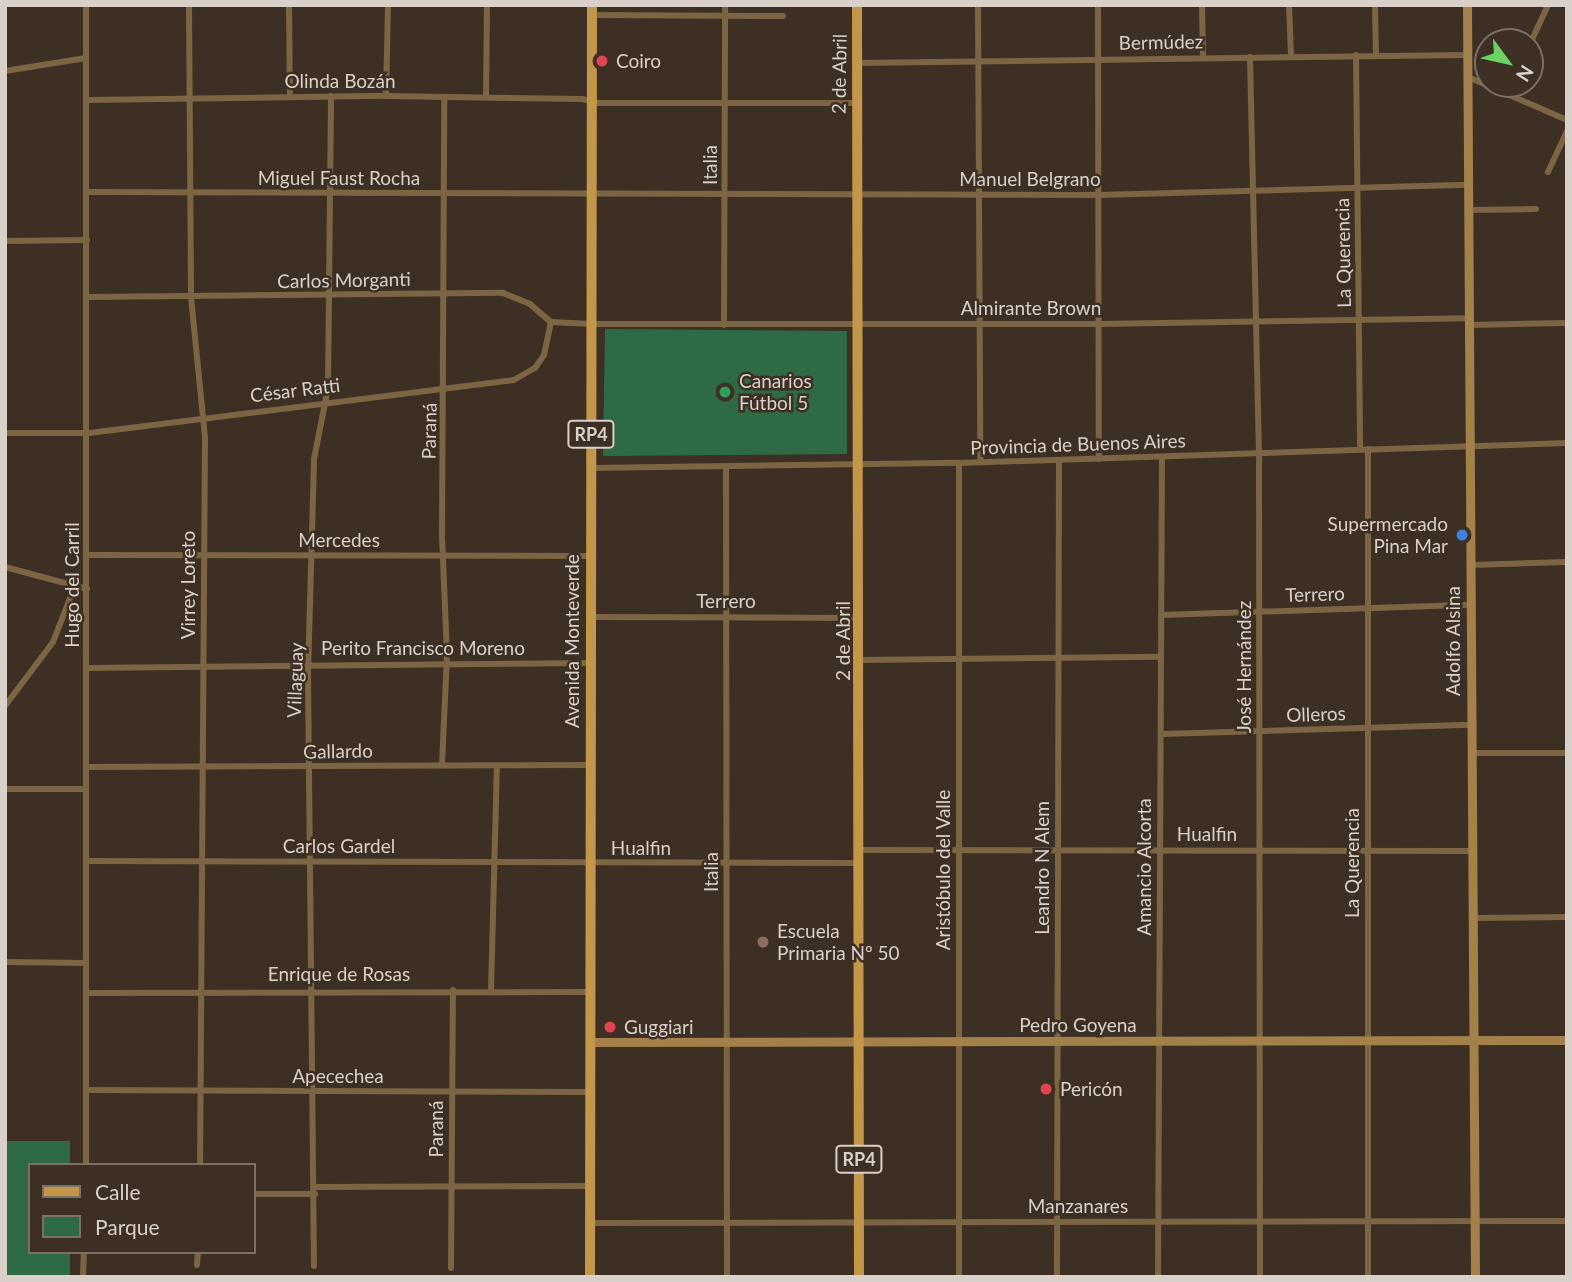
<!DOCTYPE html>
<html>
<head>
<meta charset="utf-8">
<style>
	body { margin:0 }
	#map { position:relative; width:1572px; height:1282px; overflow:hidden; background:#3d2f24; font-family:Lato,sans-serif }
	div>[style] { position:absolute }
	.green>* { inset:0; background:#2e6b44 }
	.street>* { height:6px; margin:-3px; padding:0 3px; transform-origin:3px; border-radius:3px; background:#7c6543 }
	.secondary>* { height:9px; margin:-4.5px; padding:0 4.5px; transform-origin:4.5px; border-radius:4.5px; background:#a48148 }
	.primary>* { height:10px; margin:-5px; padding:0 5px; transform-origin:5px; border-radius:5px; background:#c3964a }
	.dots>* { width:19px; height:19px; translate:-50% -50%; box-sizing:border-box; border:4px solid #3d2f24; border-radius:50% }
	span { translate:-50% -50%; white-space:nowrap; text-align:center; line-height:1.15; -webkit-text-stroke:5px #3d2f24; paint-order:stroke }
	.shield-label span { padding:2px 5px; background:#3d2f24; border:2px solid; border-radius:5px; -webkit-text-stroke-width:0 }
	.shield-label { font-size:18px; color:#d9d0c9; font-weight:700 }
	.street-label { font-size:19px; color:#d9d0c9 }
	.poi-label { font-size:19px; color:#d9d0c9 }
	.left { translate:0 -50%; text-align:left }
	.right { translate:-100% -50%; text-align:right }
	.frame { position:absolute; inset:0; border:7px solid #d9d0c9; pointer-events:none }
	.legend { position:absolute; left:28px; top:1163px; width:228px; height:91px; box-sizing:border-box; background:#3d2f24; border:2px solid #7b6f66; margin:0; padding:9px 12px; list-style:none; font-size:21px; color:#d9d0c9 }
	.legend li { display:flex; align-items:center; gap:14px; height:35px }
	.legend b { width:35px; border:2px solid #7b6f66 }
	.north { position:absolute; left:1474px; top:28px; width:70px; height:70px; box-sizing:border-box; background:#3d2f24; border:2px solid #7b6f66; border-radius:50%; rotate:123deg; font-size:19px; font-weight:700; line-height:28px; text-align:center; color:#d9d0c9 }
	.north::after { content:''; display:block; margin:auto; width:24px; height:32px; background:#6bd363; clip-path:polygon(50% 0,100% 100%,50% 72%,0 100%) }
</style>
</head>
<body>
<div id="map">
	<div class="green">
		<div style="clip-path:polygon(605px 329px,847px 331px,847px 454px,603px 456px)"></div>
		<div style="clip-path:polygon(5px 1141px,70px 1141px,70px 1165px,30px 1165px,30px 1252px,70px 1252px,70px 1277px,5px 1277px)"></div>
	</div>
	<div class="street">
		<div style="left:189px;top:5px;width:292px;rotate:89.6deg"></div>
		<div style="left:191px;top:297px;width:142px;rotate:84.3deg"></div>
		<div style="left:205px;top:438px;width:727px;rotate:90.39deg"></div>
		<div style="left:289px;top:5px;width:91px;rotate:89.4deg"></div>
		<div style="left:978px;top:5px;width:457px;rotate:89.7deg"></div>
		<div style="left:1098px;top:5px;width:454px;rotate:89.9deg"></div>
		<div style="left:1202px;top:5px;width:51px;rotate:88.9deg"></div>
		<div style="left:1289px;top:5px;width:49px;rotate:87.7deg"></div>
		<div style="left:1375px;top:5px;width:50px;rotate:88.9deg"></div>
		<div style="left:592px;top:15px;width:191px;rotate:0.3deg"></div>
		<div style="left:1530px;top:44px;width:43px;rotate:-65.2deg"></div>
		<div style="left:1356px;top:55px;width:394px;rotate:89.4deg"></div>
		<div style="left:1250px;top:57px;width:406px;rotate:88.7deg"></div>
		<div style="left:1259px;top:463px;width:814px;rotate:89.93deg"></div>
		<div style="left:856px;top:63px;width:611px;rotate:-0.75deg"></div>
		<div style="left:5px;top:71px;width:82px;rotate:-9.1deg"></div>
		<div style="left:1468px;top:77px;width:108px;rotate:23.5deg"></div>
		<div style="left:386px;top:96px;width:91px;rotate:-88.7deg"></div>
		<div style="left:486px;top:97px;width:92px;rotate:-89.4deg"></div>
		<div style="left:88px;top:100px;width:298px;rotate:-0.8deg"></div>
		<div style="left:386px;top:96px;width:196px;rotate:0.9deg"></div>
		<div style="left:582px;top:99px;width:18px;rotate:13deg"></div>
		<div style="left:600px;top:103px;width:256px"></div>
		<div style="left:1548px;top:172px;width:45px;rotate:-65.1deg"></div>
		<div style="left:87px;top:192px;width:1012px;rotate:0.17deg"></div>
		<div style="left:1099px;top:195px;width:369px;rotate:-1.6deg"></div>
		<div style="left:1468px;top:210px;width:68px;rotate:-0.8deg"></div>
		<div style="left:5px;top:241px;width:82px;rotate:-0.7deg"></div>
		<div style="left:88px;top:297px;width:415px;rotate:-0.6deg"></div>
		<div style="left:503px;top:293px;width:29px;rotate:22deg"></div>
		<div style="left:530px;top:304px;width:28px;rotate:41deg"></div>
		<div style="left:551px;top:322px;width:41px;rotate:2.8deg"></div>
		<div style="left:592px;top:324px;width:507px"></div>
		<div style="left:1099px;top:324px;width:370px;rotate:-0.9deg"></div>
		<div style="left:724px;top:325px;width:320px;rotate:-89.8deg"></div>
		<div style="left:1469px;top:325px;width:98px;rotate:-1.2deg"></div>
		<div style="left:5px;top:433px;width:84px"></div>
		<div style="left:89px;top:433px;width:428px;rotate:-7.1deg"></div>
		<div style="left:514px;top:380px;width:24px;rotate:-30deg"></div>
		<div style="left:535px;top:368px;width:16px;rotate:-55deg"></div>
		<div style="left:544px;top:355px;width:34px;rotate:-78deg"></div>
		<div style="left:1368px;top:449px;width:828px;rotate:90deg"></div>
		<div style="left:959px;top:463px;width:814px;rotate:90deg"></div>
		<div style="left:726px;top:467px;width:810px;rotate:89.93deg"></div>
		<div style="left:591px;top:468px;width:368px;rotate:-0.8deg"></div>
		<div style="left:959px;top:463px;width:608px;rotate:-1.88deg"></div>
		<div style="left:88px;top:555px;width:501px;rotate:0.11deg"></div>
		<div style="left:1470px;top:565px;width:97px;rotate:-1.8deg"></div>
		<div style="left:5px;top:567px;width:85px;rotate:15deg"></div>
		<div style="left:1161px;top:615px;width:309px;rotate:-1.9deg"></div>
		<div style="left:591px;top:617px;width:268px;rotate:0.2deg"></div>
		<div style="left:860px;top:660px;width:301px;rotate:-0.6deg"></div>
		<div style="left:87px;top:668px;width:503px;rotate:-0.57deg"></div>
		<div style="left:5px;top:706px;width:80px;rotate:-53.1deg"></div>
		<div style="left:53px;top:642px;width:58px;rotate:-68.7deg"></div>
		<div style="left:1161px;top:734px;width:310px;rotate:-1.7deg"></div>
		<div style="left:1472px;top:753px;width:95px"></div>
		<div style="left:442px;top:765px;width:110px;rotate:-87.4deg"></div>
		<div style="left:447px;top:655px;width:118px;rotate:-92.4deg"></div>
		<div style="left:442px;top:537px;width:440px;rotate:-89.7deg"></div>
		<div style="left:87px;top:767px;width:502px;rotate:-0.23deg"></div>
		<div style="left:5px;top:789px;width:81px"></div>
		<div style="left:859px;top:850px;width:613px;rotate:0.09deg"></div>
		<div style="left:87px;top:861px;width:772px;rotate:0.15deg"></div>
		<div style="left:1472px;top:918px;width:95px;rotate:-0.6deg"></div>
		<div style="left:5px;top:962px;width:81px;rotate:0.7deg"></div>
		<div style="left:491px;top:991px;width:225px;rotate:-88.5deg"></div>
		<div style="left:88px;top:993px;width:502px;rotate:-0.11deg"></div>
		<div style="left:87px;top:1090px;width:502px;rotate:0.23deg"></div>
		<div style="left:86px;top:1165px;width:1160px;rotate:-90deg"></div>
		<div style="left:315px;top:1187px;width:275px;rotate:-0.2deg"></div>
		<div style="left:254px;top:1194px;width:61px"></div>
		<div style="left:590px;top:1223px;width:977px;rotate:-0.12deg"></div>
		<div style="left:197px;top:1265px;width:13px;rotate:-86deg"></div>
		<div style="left:314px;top:1266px;width:591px;rotate:-90.58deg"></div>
		<div style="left:308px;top:675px;width:216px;rotate:-88.4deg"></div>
		<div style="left:314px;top:459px;width:72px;rotate:-78.8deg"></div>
		<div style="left:328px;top:388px;width:292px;rotate:-89.4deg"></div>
		<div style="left:451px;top:1268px;width:278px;rotate:-89.6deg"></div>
		<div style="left:83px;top:1277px;width:25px;rotate:-88deg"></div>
		<div style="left:1057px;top:1277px;width:817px;rotate:-89.86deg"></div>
		<div style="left:1158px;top:1277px;width:820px;rotate:-89.72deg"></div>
	</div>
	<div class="secondary">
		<div style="left:1467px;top:5px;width:1272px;rotate:89.64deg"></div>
		<div style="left:590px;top:1042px;width:977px;rotate:-0.12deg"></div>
	</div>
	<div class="primary">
		<div style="left:857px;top:5px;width:1272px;rotate:89.91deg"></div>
		<div style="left:590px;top:1277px;width:1272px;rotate:-89.91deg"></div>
	</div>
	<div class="dots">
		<div style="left:602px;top:61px;background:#e0444e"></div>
		<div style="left:725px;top:392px;background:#2e9e5b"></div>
		<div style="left:1462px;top:535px;background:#3f7fe0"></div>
		<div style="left:763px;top:942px;background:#8d6e63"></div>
		<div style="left:610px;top:1027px;background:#e0444e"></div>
		<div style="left:1046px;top:1089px;background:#e0444e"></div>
	</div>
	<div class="shield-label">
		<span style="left:591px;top:434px">RP4</span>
		<span style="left:859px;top:1159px">RP4</span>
	</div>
	<div class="street-label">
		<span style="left:1161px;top:42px;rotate:-1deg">Bermúdez</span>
		<span style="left:839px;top:74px;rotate:-89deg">2 de Abril</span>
		<span style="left:340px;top:81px">Olinda Bozán</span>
		<span style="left:710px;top:165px;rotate:-90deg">Italia</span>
		<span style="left:339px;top:178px">Miguel Faust Rocha</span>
		<span style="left:1030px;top:179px">Manuel Belgrano</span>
		<span style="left:1343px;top:253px;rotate:-91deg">La Querencia</span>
		<span style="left:344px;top:280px;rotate:-1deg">Carlos Morganti</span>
		<span style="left:1031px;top:308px">Almirante Brown</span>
		<span style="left:295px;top:390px;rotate:-7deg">César Ratti</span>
		<span style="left:429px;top:431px;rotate:-89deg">Paraná</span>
		<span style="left:1078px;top:444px;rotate:-2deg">Provincia de Buenos Aires</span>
		<span style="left:339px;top:540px">Mercedes</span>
		<span style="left:72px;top:585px;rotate:-90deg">Hugo del Carril</span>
		<span style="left:188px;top:585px;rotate:-90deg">Virrey Loreto</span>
		<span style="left:1315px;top:594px;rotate:-2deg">Terrero</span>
		<span style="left:726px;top:601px">Terrero</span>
		<span style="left:572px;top:641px;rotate:-90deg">Avenida Monteverde</span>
		<span style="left:843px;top:641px;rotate:-90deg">2 de Abril</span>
		<span style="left:1453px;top:641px;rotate:-90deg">Adolfo Alsina</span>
		<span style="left:423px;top:648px">Perito Francisco Moreno</span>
		<span style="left:1244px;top:667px;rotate:-90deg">José Hernández</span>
		<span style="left:295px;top:680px;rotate:-88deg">Villaguay</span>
		<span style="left:1316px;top:714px;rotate:-2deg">Olleros</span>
		<span style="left:338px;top:751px;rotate:-1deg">Gallardo</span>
		<span style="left:1207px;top:834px">Hualfin</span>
		<span style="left:339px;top:846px">Carlos Gardel</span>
		<span style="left:641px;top:848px">Hualfin</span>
		<span style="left:1352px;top:863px;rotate:-90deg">La Querencia</span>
		<span style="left:1144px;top:867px;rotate:-90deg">Amancio Alcorta</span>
		<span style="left:1042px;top:868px;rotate:-90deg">Leandro N Alem</span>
		<span style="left:943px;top:870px;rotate:-90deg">Aristóbulo del Valle</span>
		<span style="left:711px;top:872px;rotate:-90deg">Italia</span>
		<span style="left:339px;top:974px">Enrique de Rosas</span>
		<span style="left:1078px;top:1025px">Pedro Goyena</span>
		<span style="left:338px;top:1076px">Apecechea</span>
		<span style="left:436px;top:1129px;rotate:-90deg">Paraná</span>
		<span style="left:1078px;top:1206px">Manzanares</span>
	</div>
	<div class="poi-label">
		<span class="left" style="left:616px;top:61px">Coiro</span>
		<span class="left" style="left:739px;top:392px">Canarios<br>Fútbol 5</span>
		<span class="right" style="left:1448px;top:535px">Supermercado<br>Pina Mar</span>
		<span class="left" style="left:777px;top:942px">Escuela<br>Primaria Nº 50</span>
		<span class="left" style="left:624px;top:1027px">Guggiari</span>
		<span class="left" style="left:1060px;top:1089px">Pericón</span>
	</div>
	<div class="frame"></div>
	<ul class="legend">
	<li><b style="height:9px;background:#c3964a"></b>Calle</li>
	<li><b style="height:19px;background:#2e6b44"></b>Parque</li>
	</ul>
	<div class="north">N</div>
</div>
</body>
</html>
